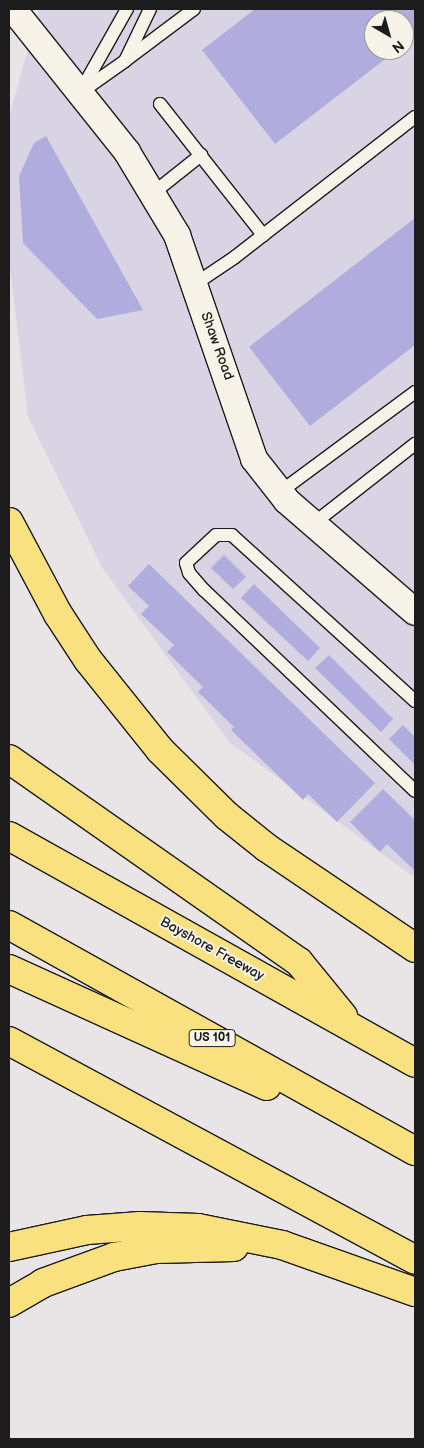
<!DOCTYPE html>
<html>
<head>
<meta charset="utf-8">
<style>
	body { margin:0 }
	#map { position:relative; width:424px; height:1448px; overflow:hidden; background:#e9e5e6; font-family:"Balsamiq Sans",sans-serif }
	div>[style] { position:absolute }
	.built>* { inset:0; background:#d8d4e4 }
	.building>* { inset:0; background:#b0acde }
	.roads { filter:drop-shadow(1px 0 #1c1c1c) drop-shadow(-1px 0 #1c1c1c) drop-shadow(0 1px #1c1c1c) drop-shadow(0 -1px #1c1c1c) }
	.service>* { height:12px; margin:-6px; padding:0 6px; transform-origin:6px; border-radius:6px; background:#f7f3e8 }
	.minor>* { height:26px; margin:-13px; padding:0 13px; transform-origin:13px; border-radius:13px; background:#f7f3e8 }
	.motorway>* { height:28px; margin:-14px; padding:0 14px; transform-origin:14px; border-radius:14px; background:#fae180 }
	span { translate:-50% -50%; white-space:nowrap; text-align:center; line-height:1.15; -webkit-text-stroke:4px #f7f3e8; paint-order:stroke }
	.shield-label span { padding:1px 4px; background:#f7f3e8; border:1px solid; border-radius:4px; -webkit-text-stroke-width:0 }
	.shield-label { font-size:12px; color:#1c1c1c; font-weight:700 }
	.street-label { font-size:14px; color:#1c1c1c }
	.frame { position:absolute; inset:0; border:10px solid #1c1c1c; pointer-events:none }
	.north { position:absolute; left:364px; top:10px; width:50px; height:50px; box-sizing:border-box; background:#f7f3e8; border:1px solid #9f9d96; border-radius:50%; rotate:142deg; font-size:14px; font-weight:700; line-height:20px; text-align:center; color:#1c1c1c }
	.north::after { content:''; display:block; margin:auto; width:18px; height:22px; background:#1c1c1c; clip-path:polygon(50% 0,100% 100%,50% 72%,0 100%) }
</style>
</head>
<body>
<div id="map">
	<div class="built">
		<div style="clip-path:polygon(evenodd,39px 9px,415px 9px,415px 878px,229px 742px,103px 569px,28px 417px,9px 260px,9px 117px,39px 9px,374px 20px,404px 20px,404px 50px,374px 50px,374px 20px)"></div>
	</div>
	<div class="building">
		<div style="clip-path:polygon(255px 9px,415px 9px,415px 36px,404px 44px,404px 20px,374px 20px,374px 50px,397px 50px,275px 144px,202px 50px)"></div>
		<div style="clip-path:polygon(46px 136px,143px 310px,97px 319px,23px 243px,19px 176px,34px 143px)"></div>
		<div style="clip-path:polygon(415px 218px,415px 345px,310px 426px,249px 347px)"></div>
		<div style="clip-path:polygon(224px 555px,246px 577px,233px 589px,211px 568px)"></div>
		<div style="clip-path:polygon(149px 564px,375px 783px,337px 822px,308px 794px,303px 800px,231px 730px,234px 727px,198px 692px,203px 687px,167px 652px,174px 645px,141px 614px,149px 606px,128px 586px)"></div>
		<div style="clip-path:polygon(254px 584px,320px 648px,308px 661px,241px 598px)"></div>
		<div style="clip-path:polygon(329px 655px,393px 719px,381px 732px,315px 668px)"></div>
		<div style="clip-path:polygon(403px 725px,415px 737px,415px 765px,389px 739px)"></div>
		<div style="clip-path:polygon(383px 789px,415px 820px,415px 871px,387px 844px,380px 852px,350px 822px)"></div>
	</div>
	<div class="roads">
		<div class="service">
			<div style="left:126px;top:60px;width:85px;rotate:-36.9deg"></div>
			<div style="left:83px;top:87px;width:90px;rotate:-60.6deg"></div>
			<div style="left:81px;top:92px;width:54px;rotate:-35.2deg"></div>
			<div style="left:125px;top:61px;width:58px;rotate:-64.3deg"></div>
			<div style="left:160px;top:104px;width:167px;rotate:51.8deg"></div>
			<div style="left:152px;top:194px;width:63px;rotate:-38.5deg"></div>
			<div style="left:195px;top:284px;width:48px;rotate:-34deg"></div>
			<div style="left:235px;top:257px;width:228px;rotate:-37.9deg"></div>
			<div style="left:280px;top:492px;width:168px;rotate:-36.5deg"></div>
			<div style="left:313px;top:524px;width:130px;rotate:-38.1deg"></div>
			<div style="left:415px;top:701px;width:247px;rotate:-137.8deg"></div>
			<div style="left:232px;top:535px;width:16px;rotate:180deg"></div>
			<div style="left:216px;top:535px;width:41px;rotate:137deg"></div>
			<div style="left:186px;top:563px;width:10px;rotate:73deg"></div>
			<div style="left:189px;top:573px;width:23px;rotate:49deg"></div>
			<div style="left:204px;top:590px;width:291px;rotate:43.6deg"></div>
		</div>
		<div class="minor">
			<div style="left:13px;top:9px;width:183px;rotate:51.4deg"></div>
			<div style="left:127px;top:152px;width:97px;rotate:58.9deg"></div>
			<div style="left:177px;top:235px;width:237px;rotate:71deg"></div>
			<div style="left:254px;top:459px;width:53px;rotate:51.8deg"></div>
			<div style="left:287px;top:501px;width:169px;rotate:40.9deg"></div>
		</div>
		<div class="motorway">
			<div style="left:9px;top:522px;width:104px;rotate:62deg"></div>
			<div style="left:58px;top:614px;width:55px;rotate:56.9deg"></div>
			<div style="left:88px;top:660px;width:115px;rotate:51.3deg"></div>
			<div style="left:160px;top:750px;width:94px;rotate:44.6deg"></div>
			<div style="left:227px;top:816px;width:51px;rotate:38.7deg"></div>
			<div style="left:267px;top:848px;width:179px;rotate:34deg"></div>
			<div style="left:9px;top:759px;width:354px;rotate:35deg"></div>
			<div style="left:299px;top:962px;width:70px;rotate:50.8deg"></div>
			<div style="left:9px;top:836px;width:465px;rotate:29.2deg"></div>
			<div style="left:9px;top:925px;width:465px;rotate:29.1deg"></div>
			<div style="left:9px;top:969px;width:283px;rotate:24.4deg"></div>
			<div style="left:9px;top:1041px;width:461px;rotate:28.3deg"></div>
			<div style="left:9px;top:1247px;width:80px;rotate:-12.3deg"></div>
			<div style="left:87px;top:1230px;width:53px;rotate:-4.3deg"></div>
			<div style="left:140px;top:1226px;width:58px;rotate:2deg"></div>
			<div style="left:198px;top:1228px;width:86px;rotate:11.4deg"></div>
			<div style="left:282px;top:1245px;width:141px;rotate:19.5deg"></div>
			<div style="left:9px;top:1303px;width:39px;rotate:-30deg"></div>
			<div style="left:43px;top:1283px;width:76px;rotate:-20.1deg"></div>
			<div style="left:114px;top:1257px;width:43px;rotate:-10.8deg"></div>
			<div style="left:156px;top:1249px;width:78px;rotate:-1.5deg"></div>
		</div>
	</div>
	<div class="shield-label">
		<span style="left:212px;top:1038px">US 101</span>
	</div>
	<div class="street-label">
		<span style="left:217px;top:346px;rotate:70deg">Shaw Road</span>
		<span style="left:212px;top:949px;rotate:29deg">Bayshore Freeway</span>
	</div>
	<div class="frame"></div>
	<div class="north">N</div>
</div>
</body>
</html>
